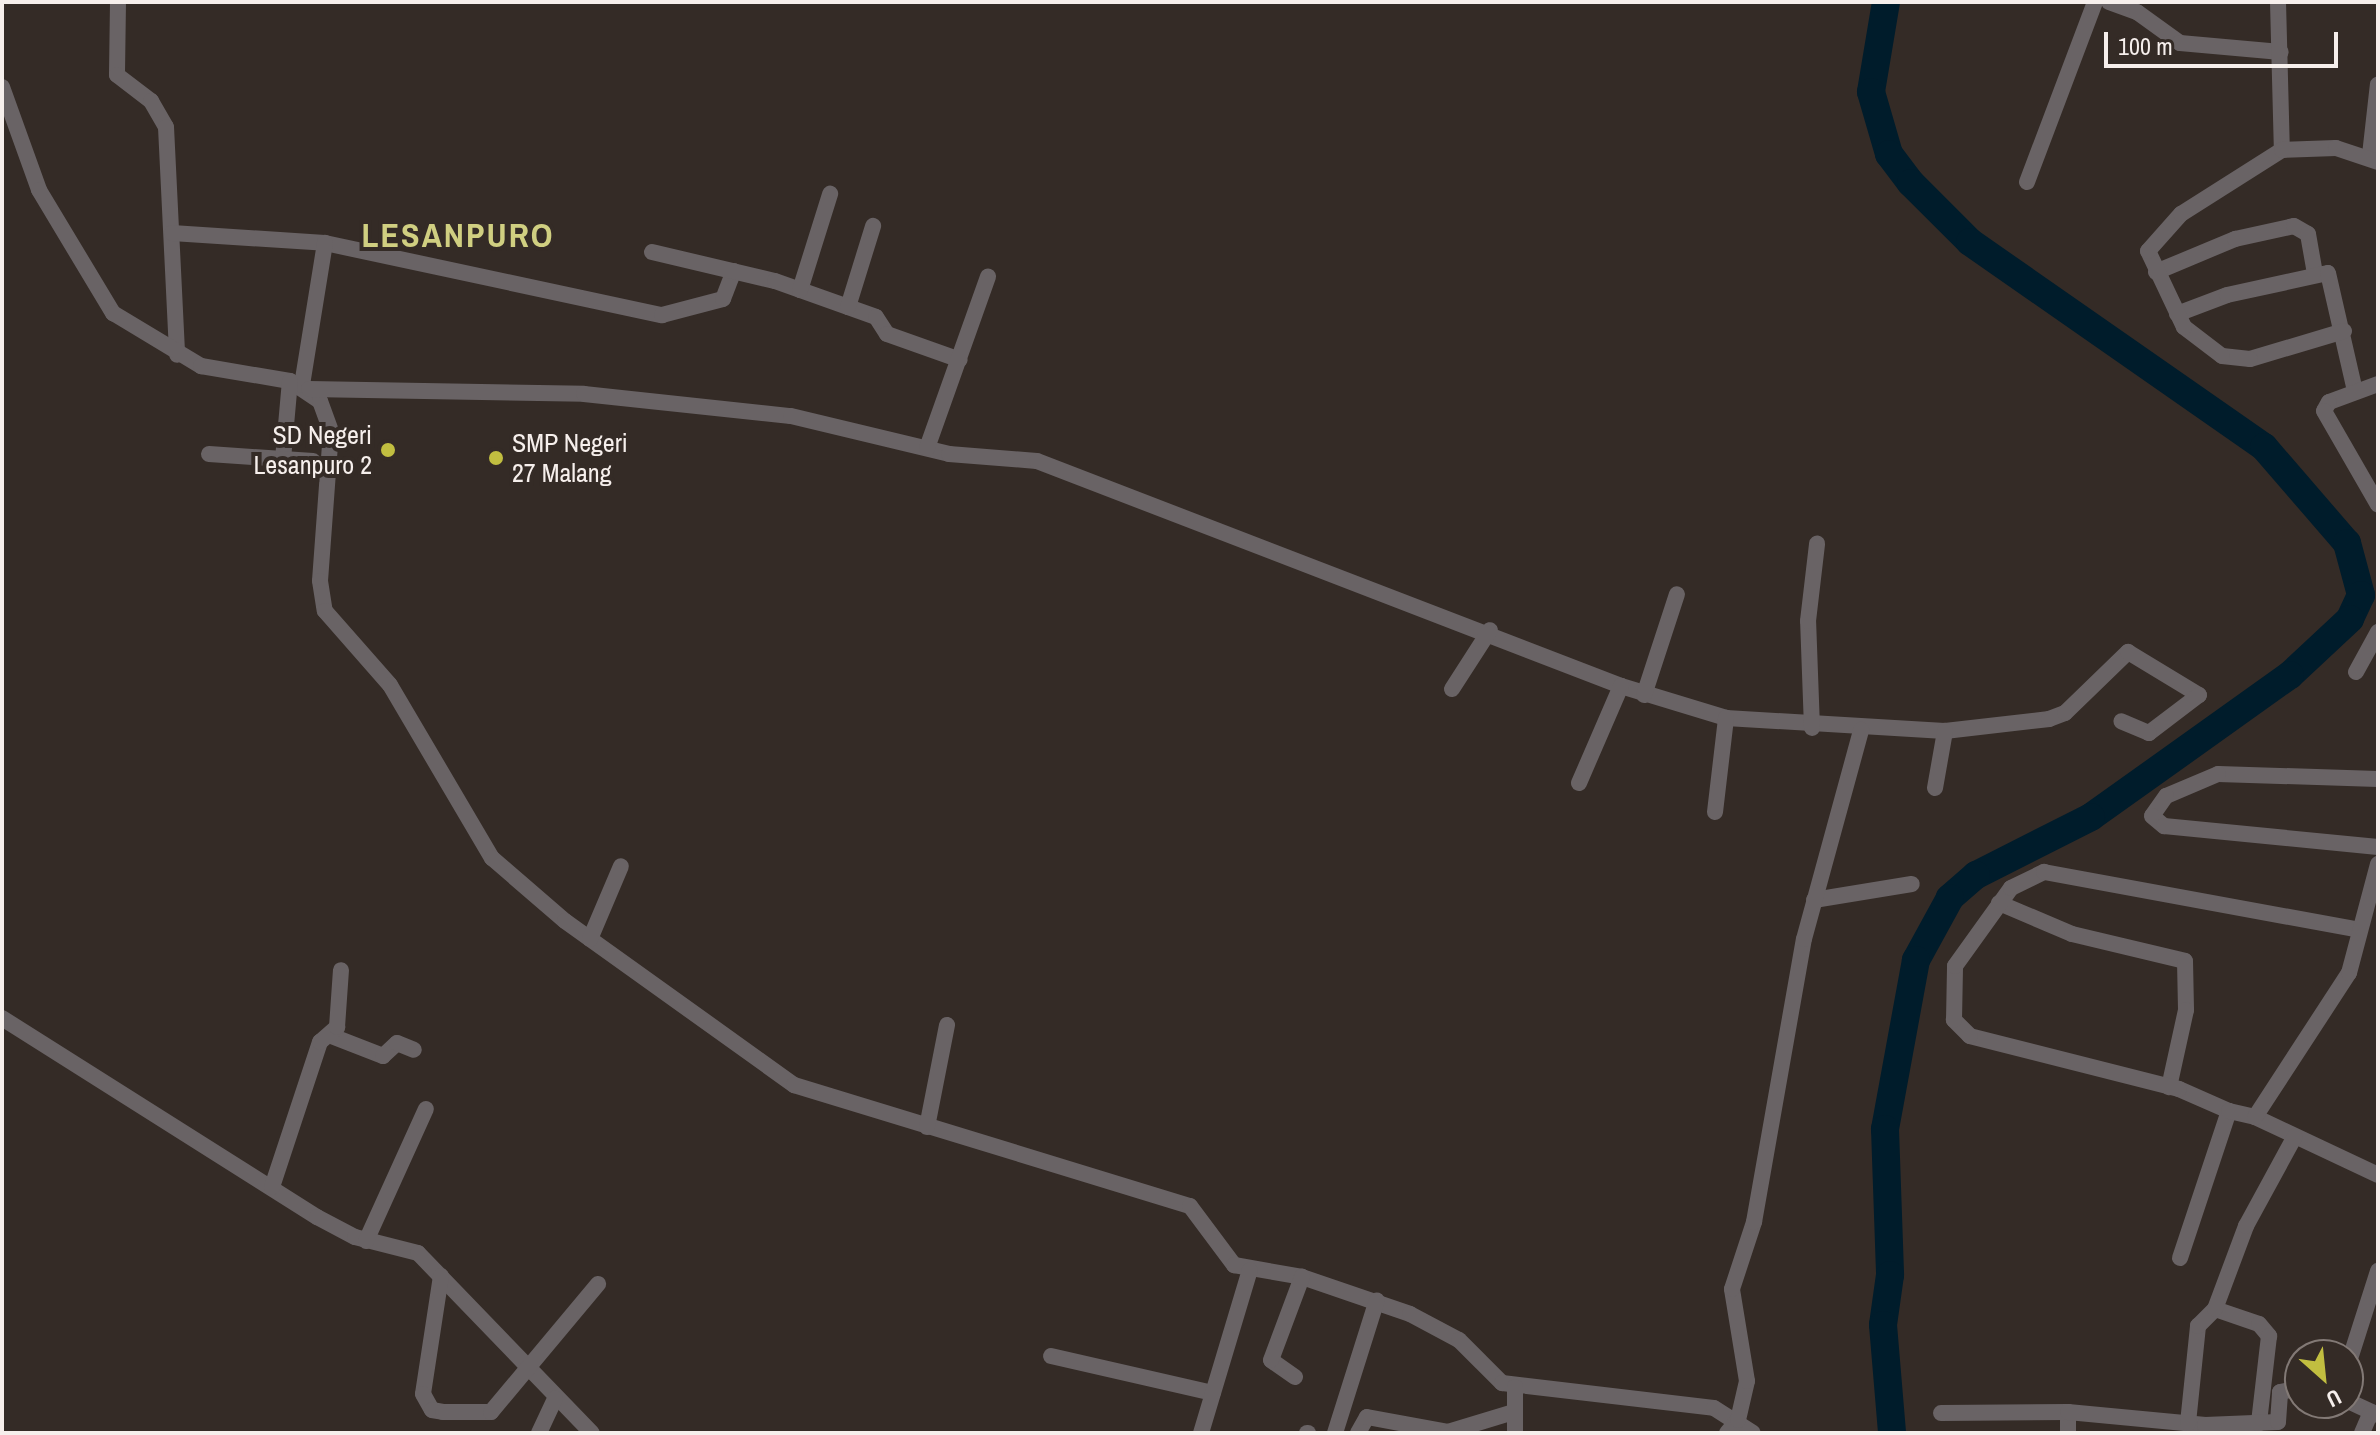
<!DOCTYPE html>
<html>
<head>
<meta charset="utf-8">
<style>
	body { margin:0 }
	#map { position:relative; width:2380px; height:1435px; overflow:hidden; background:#342b26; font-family:"Archivo Narrow",sans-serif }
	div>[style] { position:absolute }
	.river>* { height:28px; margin:-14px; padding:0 14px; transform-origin:14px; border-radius:14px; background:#001c2b }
	.minor>* { height:16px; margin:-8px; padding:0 8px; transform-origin:8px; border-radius:8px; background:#696365 }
	.dots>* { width:22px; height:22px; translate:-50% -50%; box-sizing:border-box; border:4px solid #342b26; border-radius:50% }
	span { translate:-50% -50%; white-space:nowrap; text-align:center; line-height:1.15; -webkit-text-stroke:8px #342b26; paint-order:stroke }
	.poi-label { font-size:26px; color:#f6efec }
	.right { translate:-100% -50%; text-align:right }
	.left { translate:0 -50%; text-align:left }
	.district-label { font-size:34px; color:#d0cf81; font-weight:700; letter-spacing:2px }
	.frame { position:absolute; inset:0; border:4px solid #f6efec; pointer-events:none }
	.north { position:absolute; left:2284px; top:1339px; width:80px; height:80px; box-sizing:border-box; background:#342b26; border:2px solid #827975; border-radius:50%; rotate:153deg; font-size:22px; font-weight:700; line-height:32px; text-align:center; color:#f6efec }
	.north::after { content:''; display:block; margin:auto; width:28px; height:36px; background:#c1be40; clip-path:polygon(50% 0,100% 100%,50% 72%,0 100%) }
	.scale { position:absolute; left:2104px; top:32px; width:234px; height:36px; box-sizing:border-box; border:4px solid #f6efec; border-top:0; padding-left:10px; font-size:24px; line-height:28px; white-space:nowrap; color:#f6efec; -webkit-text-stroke:6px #342b26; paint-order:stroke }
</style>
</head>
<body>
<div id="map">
	<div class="river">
		<div style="left:1886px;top:2px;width:91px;rotate:99.5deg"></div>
		<div style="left:1871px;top:92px;width:65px;rotate:73.8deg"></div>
		<div style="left:1889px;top:154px;width:36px;rotate:53deg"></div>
		<div style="left:1911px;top:183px;width:83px;rotate:45deg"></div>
		<div style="left:1970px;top:242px;width:358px;rotate:34.9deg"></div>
		<div style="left:2264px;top:447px;width:127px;rotate:49.2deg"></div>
		<div style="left:2347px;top:543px;width:54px;rotate:74.9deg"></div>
		<div style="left:2361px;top:595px;width:26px;rotate:115deg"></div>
		<div style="left:2350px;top:619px;width:82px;rotate:137deg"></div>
		<div style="left:2290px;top:675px;width:244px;rotate:144.5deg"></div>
		<div style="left:2091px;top:817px;width:129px;rotate:153.2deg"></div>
		<div style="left:1976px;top:875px;width:35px;rotate:139deg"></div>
		<div style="left:1950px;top:898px;width:71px;rotate:118.7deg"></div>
		<div style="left:1916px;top:960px;width:172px;rotate:100.4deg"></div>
		<div style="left:1885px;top:1129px;width:146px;rotate:88deg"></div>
		<div style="left:1890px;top:1275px;width:50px;rotate:98deg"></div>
		<div style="left:1883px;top:1325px;width:108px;rotate:85.2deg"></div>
	</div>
	<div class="minor">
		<div style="left:118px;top:2px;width:73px;rotate:90.8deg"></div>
		<div style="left:117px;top:75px;width:43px;rotate:37.4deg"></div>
		<div style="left:151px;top:101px;width:30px;rotate:60deg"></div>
		<div style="left:166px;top:127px;width:228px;rotate:87.2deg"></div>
		<div style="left:2109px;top:2px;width:30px;rotate:20deg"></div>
		<div style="left:2137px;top:12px;width:53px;rotate:35.8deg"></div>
		<div style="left:2180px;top:43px;width:101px;rotate:5.1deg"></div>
		<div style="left:2278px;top:2px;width:148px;rotate:88.5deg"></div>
		<div style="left:2px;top:87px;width:109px;rotate:70.2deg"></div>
		<div style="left:39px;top:190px;width:144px;rotate:59deg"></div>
		<div style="left:113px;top:313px;width:103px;rotate:31.1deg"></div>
		<div style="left:201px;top:366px;width:90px;rotate:9.6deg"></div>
		<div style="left:290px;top:381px;width:36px;rotate:34deg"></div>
		<div style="left:320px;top:401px;width:32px;rotate:70deg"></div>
		<div style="left:331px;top:431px;width:150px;rotate:94.2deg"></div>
		<div style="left:320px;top:581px;width:30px;rotate:81deg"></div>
		<div style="left:325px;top:611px;width:98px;rotate:48.7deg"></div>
		<div style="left:390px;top:685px;width:201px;rotate:59.5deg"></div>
		<div style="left:492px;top:858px;width:96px;rotate:40.8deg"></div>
		<div style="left:565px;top:921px;width:282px;rotate:35.6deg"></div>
		<div style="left:794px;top:1085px;width:414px;rotate:17deg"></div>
		<div style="left:1190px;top:1206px;width:74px;rotate:53.3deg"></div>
		<div style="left:1234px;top:1265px;width:69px;rotate:10deg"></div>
		<div style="left:1302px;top:1277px;width:114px;rotate:18.9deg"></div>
		<div style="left:1410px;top:1314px;width:55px;rotate:28deg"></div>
		<div style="left:1459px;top:1340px;width:61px;rotate:45deg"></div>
		<div style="left:1502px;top:1383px;width:213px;rotate:6.7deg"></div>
		<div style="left:1714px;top:1408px;width:46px;rotate:32.7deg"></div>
		<div style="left:2370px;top:155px;width:71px;rotate:-83.6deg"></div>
		<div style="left:2027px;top:182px;width:192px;rotate:-69.3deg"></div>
		<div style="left:172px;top:233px;width:153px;rotate:3.7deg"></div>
		<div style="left:325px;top:243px;width:345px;rotate:12.1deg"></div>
		<div style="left:662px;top:315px;width:63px;rotate:-14.7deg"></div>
		<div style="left:723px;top:299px;width:30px;rotate:-69deg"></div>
		<div style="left:652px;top:252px;width:126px;rotate:13.3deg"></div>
		<div style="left:775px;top:281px;width:107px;rotate:19.6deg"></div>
		<div style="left:876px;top:317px;width:20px;rotate:57deg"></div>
		<div style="left:887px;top:334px;width:77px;rotate:19.6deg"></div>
		<div style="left:2156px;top:272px;width:86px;rotate:-22.7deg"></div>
		<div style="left:2235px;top:239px;width:60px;rotate:-12.4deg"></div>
		<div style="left:2294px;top:226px;width:16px;rotate:30deg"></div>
		<div style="left:2308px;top:234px;width:40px;rotate:80deg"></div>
		<div style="left:800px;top:290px;width:101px;rotate:-72.6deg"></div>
		<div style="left:848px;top:307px;width:85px;rotate:-72.8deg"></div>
		<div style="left:2177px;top:314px;width:53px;rotate:-20.8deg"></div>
		<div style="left:2227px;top:295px;width:103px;rotate:-12.3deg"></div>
		<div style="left:2328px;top:273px;width:121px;rotate:77.1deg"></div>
		<div style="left:2344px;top:331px;width:98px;rotate:163.4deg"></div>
		<div style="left:2250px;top:359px;width:28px;rotate:-174deg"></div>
		<div style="left:2222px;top:356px;width:48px;rotate:-142.7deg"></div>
		<div style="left:2184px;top:327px;width:84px;rotate:-115.3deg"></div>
		<div style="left:2148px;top:251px;width:50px;rotate:-48.3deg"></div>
		<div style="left:2181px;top:214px;width:120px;rotate:-32.4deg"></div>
		<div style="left:2282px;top:150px;width:54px;rotate:-2.1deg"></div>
		<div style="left:2336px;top:148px;width:44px;rotate:18.4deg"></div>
		<div style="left:2378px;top:384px;width:52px;rotate:159.8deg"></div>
		<div style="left:2329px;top:402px;width:10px;rotate:119deg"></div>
		<div style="left:2324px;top:411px;width:108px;rotate:60.1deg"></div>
		<div style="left:302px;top:385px;width:144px;rotate:-80.8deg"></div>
		<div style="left:309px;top:389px;width:275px;rotate:1deg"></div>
		<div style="left:584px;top:394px;width:208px;rotate:6.1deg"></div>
		<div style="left:791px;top:416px;width:163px;rotate:13.5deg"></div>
		<div style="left:949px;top:454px;width:88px;rotate:4.5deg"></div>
		<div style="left:1037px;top:461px;width:626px;rotate:21.07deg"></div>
		<div style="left:1621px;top:686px;width:110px;rotate:16.9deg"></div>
		<div style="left:1726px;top:718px;width:219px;rotate:3.4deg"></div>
		<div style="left:1945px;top:731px;width:105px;rotate:-6.6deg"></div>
		<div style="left:2049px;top:719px;width:17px;rotate:-21deg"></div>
		<div style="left:2065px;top:713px;width:88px;rotate:-44.1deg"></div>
		<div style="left:2128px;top:652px;width:83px;rotate:31.2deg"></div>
		<div style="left:2199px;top:695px;width:63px;rotate:142.8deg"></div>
		<div style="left:2149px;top:733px;width:30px;rotate:-157deg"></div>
		<div style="left:927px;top:448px;width:182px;rotate:-70.4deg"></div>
		<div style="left:209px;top:454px;width:74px;rotate:3.9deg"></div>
		<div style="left:283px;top:459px;width:78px;rotate:-84.9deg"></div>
		<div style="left:283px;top:459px;width:30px;rotate:4deg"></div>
		<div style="left:2356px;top:672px;width:46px;rotate:-61.2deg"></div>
		<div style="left:1452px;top:689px;width:70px;rotate:-57.2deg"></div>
		<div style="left:1644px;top:695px;width:106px;rotate:-71.9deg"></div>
		<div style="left:1812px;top:728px;width:107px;rotate:-92.1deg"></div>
		<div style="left:1808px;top:621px;width:78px;rotate:-83.3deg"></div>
		<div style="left:2378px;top:779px;width:160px;rotate:-178.2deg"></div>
		<div style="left:2218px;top:774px;width:56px;rotate:157.1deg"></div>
		<div style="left:2166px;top:796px;width:24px;rotate:125deg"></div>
		<div style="left:2152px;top:816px;width:16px;rotate:40deg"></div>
		<div style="left:2164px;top:826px;width:215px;rotate:5.6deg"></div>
		<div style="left:1579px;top:783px;width:106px;rotate:-66.6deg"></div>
		<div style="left:1935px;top:788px;width:58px;rotate:-80deg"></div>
		<div style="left:1715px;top:812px;width:95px;rotate:-83.3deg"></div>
		<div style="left:1814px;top:900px;width:99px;rotate:-9.3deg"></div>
		<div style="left:1999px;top:903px;width:79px;rotate:23deg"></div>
		<div style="left:2072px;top:934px;width:116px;rotate:13.4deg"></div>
		<div style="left:2185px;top:961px;width:49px;rotate:88.8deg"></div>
		<div style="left:2186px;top:1010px;width:79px;rotate:102.4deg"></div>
		<div style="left:590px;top:939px;width:79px;rotate:-67deg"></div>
		<div style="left:2px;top:1018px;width:373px;rotate:32.3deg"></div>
		<div style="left:317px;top:1217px;width:43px;rotate:27.8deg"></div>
		<div style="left:355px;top:1237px;width:65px;rotate:14.3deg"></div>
		<div style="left:418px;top:1253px;width:250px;rotate:46deg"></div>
		<div style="left:329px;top:1035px;width:58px;rotate:21.3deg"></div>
		<div style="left:383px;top:1056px;width:19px;rotate:-43deg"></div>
		<div style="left:397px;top:1043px;width:18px;rotate:22deg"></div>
		<div style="left:2229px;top:1111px;width:55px;rotate:-156.3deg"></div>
		<div style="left:2179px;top:1089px;width:216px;rotate:-165.8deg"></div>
		<div style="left:1970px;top:1036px;width:23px;rotate:-135deg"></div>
		<div style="left:1954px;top:1020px;width:54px;rotate:-88.9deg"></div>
		<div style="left:1955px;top:966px;width:96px;rotate:-54.3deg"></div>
		<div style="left:2011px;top:888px;width:37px;rotate:-26deg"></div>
		<div style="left:2044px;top:872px;width:321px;rotate:10.4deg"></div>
		<div style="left:2255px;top:1117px;width:136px;rotate:25.2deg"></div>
		<div style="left:927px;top:1127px;width:104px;rotate:-78.9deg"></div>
		<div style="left:272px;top:1187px;width:153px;rotate:-71.7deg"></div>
		<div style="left:320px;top:1042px;width:23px;rotate:-41deg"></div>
		<div style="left:337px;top:1027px;width:57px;rotate:-86deg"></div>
		<div style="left:366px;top:1241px;width:145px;rotate:-65.6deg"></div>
		<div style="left:2180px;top:1258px;width:155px;rotate:-71.6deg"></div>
		<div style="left:2229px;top:1111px;width:27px;rotate:13deg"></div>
		<div style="left:2255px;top:1117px;width:172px;rotate:-56.9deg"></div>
		<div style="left:2349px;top:973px;width:113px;rotate:-75.1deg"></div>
		<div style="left:441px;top:1276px;width:119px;rotate:98.7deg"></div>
		<div style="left:423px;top:1394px;width:18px;rotate:61deg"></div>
		<div style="left:432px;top:1410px;width:11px;rotate:10deg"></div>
		<div style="left:443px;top:1412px;width:48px"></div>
		<div style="left:491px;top:1412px;width:167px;rotate:-50.1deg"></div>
		<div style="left:2215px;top:1309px;width:46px;rotate:18.8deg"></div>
		<div style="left:2259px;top:1324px;width:16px;rotate:50deg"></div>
		<div style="left:2269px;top:1336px;width:88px;rotate:96.6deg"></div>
		<div style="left:1051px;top:1356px;width:166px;rotate:12.9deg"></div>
		<div style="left:2348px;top:1365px;width:99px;rotate:-72.3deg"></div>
		<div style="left:1295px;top:1377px;width:29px;rotate:-145deg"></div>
		<div style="left:1271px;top:1360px;width:89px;rotate:-69.5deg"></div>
		<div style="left:2348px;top:1401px;width:33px;rotate:25deg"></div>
		<div style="left:2068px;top:1412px;width:21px;rotate:90deg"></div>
		<div style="left:1941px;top:1413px;width:127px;rotate:-0.5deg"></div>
		<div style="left:2068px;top:1412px;width:138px;rotate:5.4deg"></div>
		<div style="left:2205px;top:1425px;width:8px;rotate:83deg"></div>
		<div style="left:2188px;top:1423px;width:98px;rotate:-84.1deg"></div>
		<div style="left:2198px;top:1326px;width:24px;rotate:-45deg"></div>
		<div style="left:2215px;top:1309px;width:89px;rotate:-69.5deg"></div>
		<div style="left:2246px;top:1226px;width:102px;rotate:-61.4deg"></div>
		<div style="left:2205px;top:1425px;width:73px;rotate:-2.4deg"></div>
		<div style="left:2278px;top:1422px;width:30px;rotate:-86deg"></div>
		<div style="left:2280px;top:1392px;width:20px;rotate:-11deg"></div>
		<div style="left:539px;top:1433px;width:38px;rotate:-65deg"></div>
		<div style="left:1201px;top:1433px;width:170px;rotate:-73.3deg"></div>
		<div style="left:1307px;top:1433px;width:1px"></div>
		<div style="left:1335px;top:1433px;width:139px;rotate:-72.5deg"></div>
		<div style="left:1358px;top:1433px;width:18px;rotate:-61deg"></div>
		<div style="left:1367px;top:1417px;width:82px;rotate:10.5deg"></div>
		<div style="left:1448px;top:1432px;width:69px;rotate:-16.9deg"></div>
		<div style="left:1515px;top:1433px;width:46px;rotate:-90deg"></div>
		<div style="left:1727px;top:1433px;width:17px;rotate:-50deg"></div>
		<div style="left:1738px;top:1420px;width:40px;rotate:-77deg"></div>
		<div style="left:1747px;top:1381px;width:93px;rotate:-99.3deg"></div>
		<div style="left:1732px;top:1289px;width:71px;rotate:-71.8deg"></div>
		<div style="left:1754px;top:1222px;width:287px;rotate:-80deg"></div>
		<div style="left:1804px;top:939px;width:217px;rotate:-74.7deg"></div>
		<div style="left:2362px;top:1433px;width:23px;rotate:-67deg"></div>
	</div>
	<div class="dots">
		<div style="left:388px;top:450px;background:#c1be40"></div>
		<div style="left:496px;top:458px;background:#c1be40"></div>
	</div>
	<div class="poi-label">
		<span class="right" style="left:372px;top:450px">SD Negeri<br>Lesanpuro 2</span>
		<span class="left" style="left:512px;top:458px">SMP Negeri<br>27 Malang</span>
	</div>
	<div class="district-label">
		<span style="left:458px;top:236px">LESANPURO</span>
	</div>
	<div class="frame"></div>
	<div class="north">U</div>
	<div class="scale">100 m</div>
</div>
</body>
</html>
